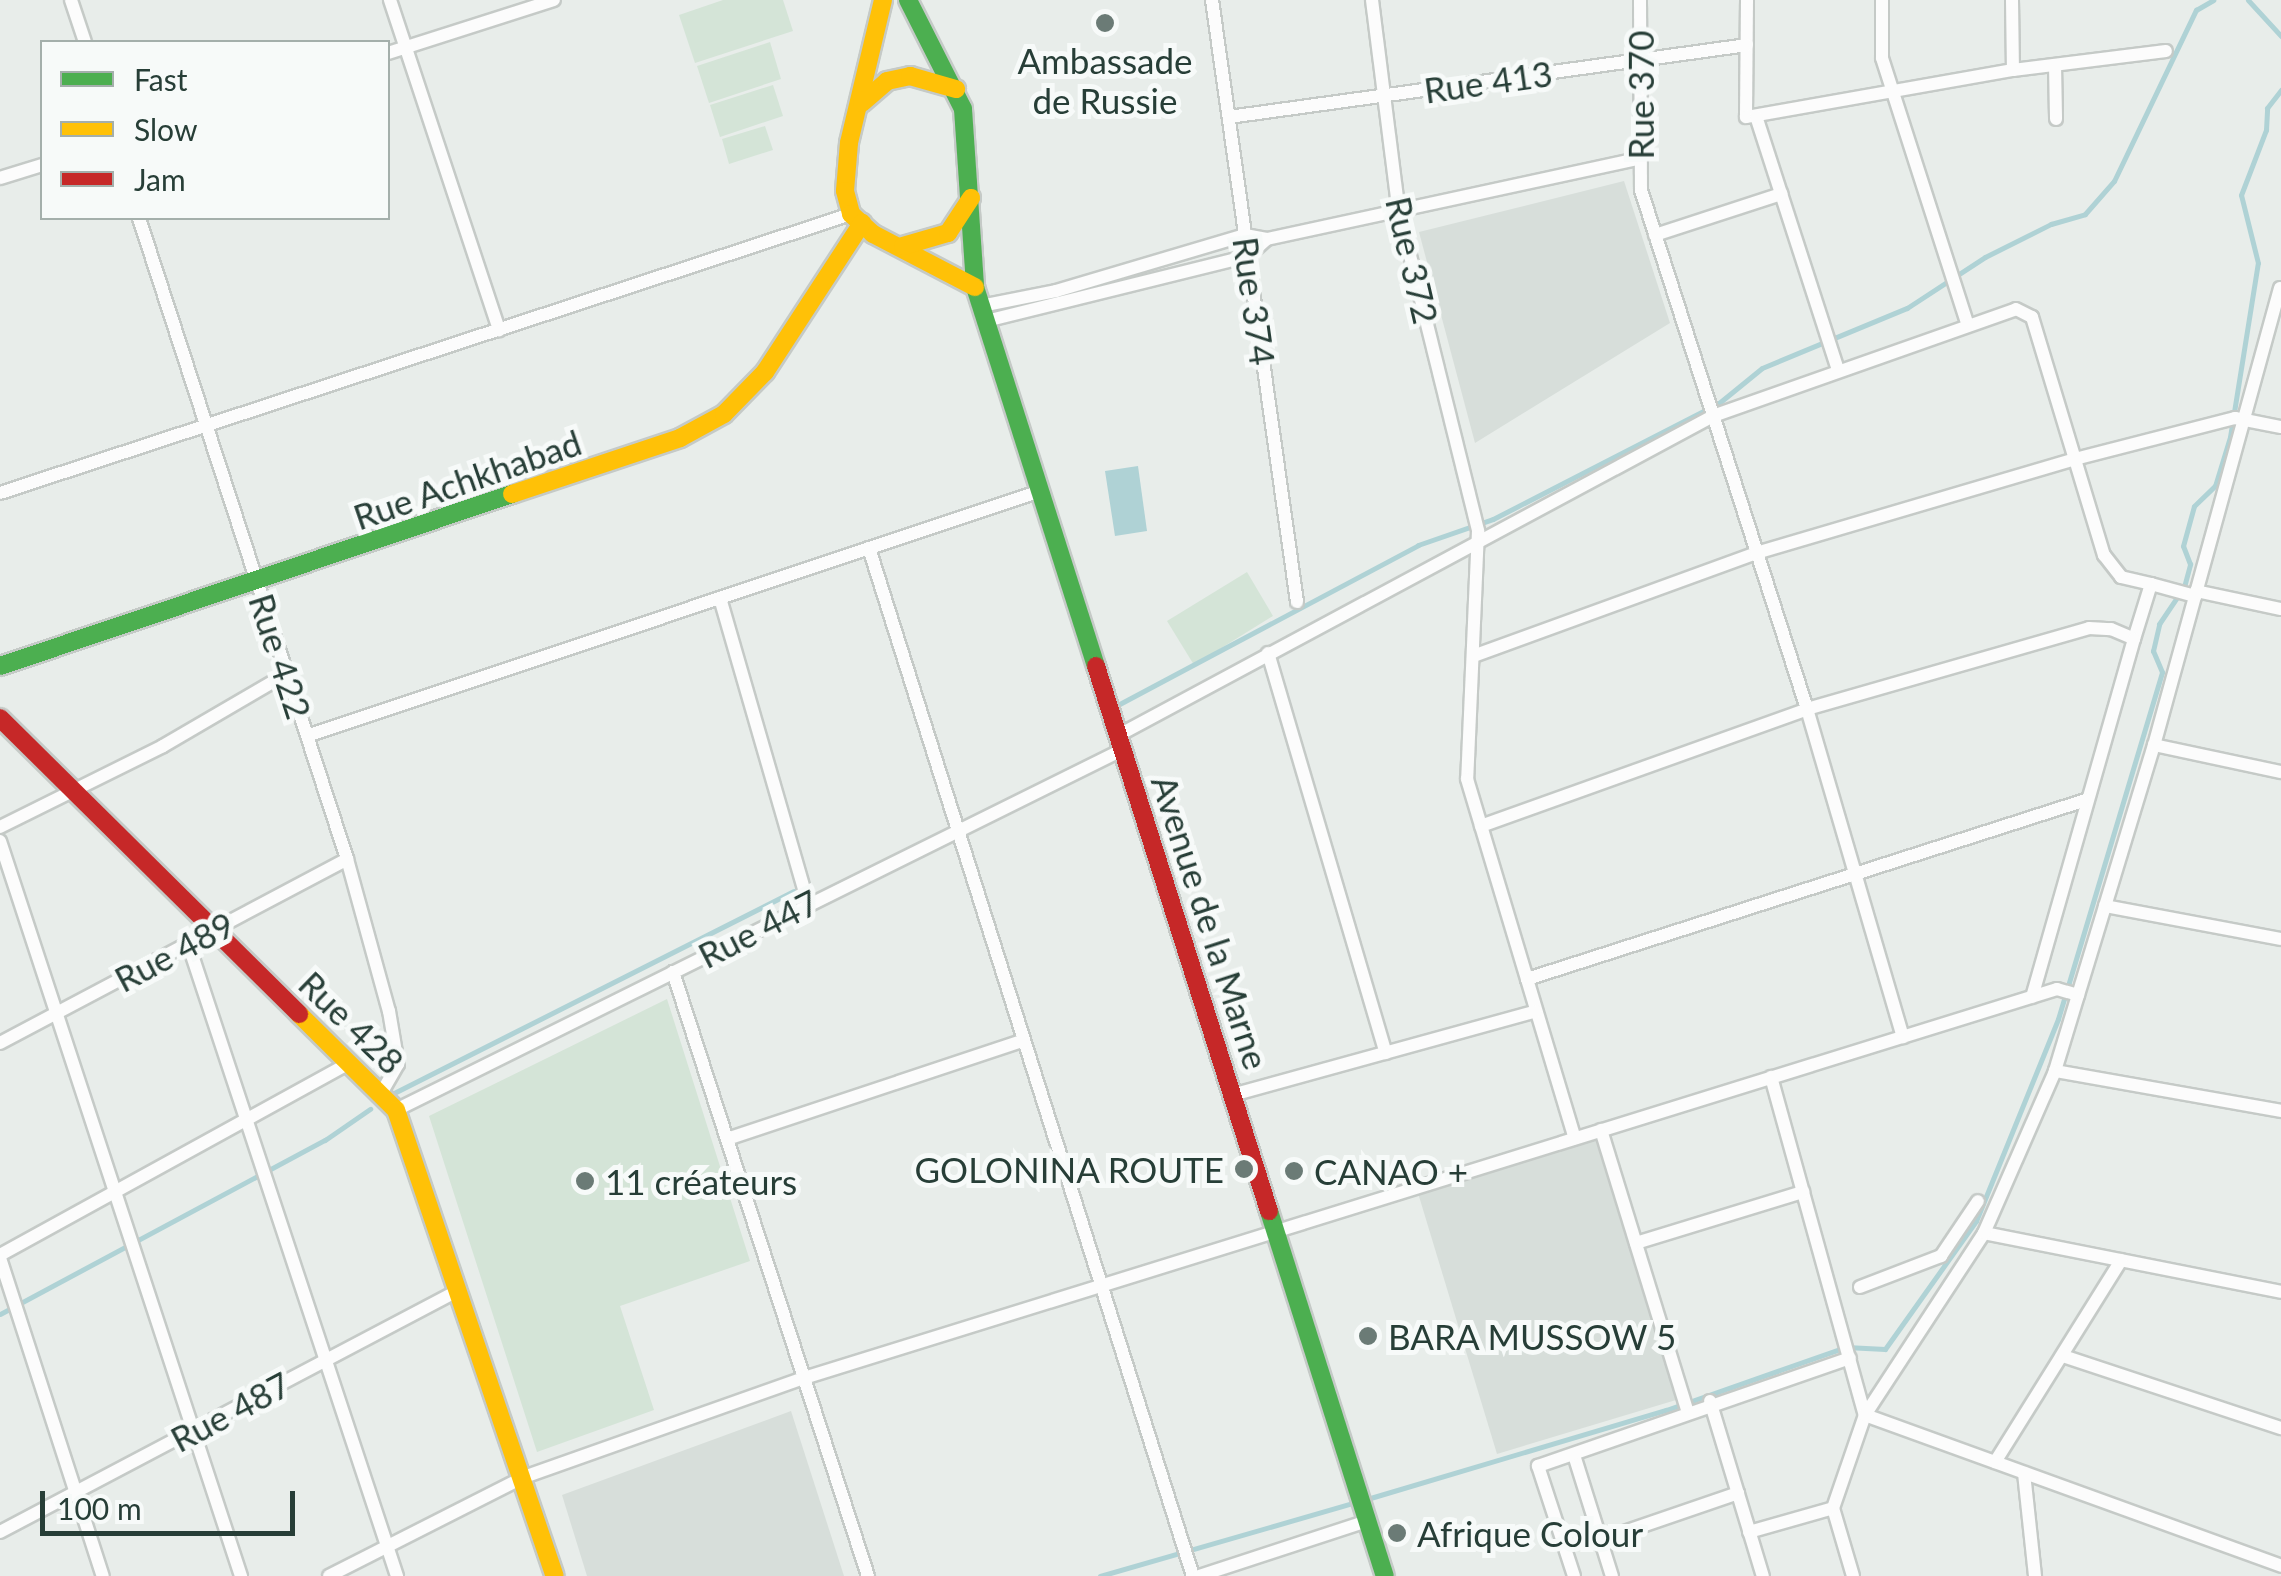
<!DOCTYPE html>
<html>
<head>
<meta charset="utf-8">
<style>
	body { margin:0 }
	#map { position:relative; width:2281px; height:1576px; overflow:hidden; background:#e8edea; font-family:Lato,sans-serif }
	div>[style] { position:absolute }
	.built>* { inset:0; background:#d7deda }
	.green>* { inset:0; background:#d4e4d7 }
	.water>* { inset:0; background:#afd2d5 }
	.stream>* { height:5px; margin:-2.5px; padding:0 2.5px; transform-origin:2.5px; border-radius:2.5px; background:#afd2d5 }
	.roads { filter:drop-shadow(2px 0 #c5cac7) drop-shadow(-2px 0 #c5cac7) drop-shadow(0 2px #c5cac7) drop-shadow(0 -2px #c5cac7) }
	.street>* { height:12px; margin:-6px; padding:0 6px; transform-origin:6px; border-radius:6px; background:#fcfcfc }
	.fast>* { height:18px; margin:-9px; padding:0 9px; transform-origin:9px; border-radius:9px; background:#4caf50 }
	.slow>* { height:18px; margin:-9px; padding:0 9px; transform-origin:9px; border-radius:9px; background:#ffc107 }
	.jam>* { height:18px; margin:-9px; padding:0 9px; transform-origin:9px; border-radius:9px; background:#c62828 }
	.dots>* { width:28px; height:28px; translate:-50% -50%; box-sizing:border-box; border:5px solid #f7faf9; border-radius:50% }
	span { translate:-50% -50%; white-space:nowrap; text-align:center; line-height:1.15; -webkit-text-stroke:10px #f7faf9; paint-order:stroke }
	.poi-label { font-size:35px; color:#273e37 }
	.right { translate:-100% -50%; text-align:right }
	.left { translate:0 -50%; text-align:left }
	.street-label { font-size:35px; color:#273e37 }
	.legend { position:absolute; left:40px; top:40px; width:350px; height:180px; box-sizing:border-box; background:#f7faf9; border:2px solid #a4afab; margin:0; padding:12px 18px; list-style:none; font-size:30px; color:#273e37 }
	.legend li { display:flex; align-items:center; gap:20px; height:50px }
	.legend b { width:50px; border:2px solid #a4afab }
	.scale { position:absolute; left:40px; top:1491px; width:255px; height:45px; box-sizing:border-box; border:5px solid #273e37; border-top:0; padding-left:12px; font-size:30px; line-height:35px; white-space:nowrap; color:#273e37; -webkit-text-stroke:8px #f7faf9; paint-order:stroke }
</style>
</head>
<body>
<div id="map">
	<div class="built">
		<div style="clip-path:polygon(1624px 181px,1670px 323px,1475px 443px,1419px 232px)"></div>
		<div style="clip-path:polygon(1597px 1139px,1676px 1400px,1497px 1454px,1418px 1193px)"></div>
		<div style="clip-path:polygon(791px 1411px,844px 1576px,587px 1576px,562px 1495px)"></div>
	</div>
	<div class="green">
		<div style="clip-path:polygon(723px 0,783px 0,793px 31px,695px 63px,679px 15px)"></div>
		<div style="clip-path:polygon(770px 42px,781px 79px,709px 103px,697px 66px)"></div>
		<div style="clip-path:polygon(773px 85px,783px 116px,720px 137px,710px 105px)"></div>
		<div style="clip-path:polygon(765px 126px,773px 150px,729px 164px,722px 139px)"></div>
		<div style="clip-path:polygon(1247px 572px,1273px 616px,1194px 665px,1167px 621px)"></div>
		<div style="clip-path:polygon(667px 999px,750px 1261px,620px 1306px,654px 1410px,537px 1452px,429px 1116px)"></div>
	</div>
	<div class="water">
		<div style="clip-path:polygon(1138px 466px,1147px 531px,1115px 536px,1105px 471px)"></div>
	</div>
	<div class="stream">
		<div style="left:2248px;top:0;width:49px;rotate:47.5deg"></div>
		<div style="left:1112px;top:708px;width:347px;rotate:-28deg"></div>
		<div style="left:1418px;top:545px;width:79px;rotate:-19.1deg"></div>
		<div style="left:1493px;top:519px;width:254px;rotate:-27.2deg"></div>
		<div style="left:1719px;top:403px;width:55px;rotate:-39.1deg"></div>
		<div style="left:1762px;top:368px;width:157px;rotate:-22.5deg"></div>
		<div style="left:1907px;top:308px;width:93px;rotate:-33.2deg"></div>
		<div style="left:1985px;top:257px;width:74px;rotate:-26.6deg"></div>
		<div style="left:2051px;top:224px;width:35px;rotate:-16deg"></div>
		<div style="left:2085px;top:214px;width:44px;rotate:-48.7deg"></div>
		<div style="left:2114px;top:181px;width:190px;rotate:-64.4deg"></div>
		<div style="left:2196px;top:10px;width:20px;rotate:-30deg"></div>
		<div style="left:392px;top:1094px;width:450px;rotate:-26.8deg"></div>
		<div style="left:0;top:1314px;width:369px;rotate:-28.2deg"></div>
		<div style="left:325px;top:1140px;width:55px;rotate:-34.6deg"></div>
		<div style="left:1367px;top:1499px;width:312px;rotate:-16.6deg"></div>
		<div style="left:1666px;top:1410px;width:191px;rotate:-19.3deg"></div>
		<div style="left:1846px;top:1347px;width:39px;rotate:3deg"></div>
		<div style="left:1885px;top:1349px;width:157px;rotate:-54.6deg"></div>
		<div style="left:1976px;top:1221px;width:218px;rotate:-67.9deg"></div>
		<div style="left:2058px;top:1019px;width:362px;rotate:-73.3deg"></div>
		<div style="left:2162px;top:672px;width:23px;rotate:-113deg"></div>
		<div style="left:2153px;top:651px;width:28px;rotate:-77deg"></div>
		<div style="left:2159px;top:624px;width:45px;rotate:-56deg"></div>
		<div style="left:2184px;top:587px;width:24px;rotate:-75deg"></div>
		<div style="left:2190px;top:564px;width:19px;rotate:-111deg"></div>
		<div style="left:2183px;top:546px;width:41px;rotate:-74.6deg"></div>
		<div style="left:2194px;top:506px;width:29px;rotate:-44deg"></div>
		<div style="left:2215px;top:486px;width:51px;rotate:-73deg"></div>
		<div style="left:2230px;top:437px;width:176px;rotate:-80.9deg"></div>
		<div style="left:2258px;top:263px;width:70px;rotate:-104deg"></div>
		<div style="left:2241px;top:195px;width:70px;rotate:-69deg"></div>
		<div style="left:2266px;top:130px;width:22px;rotate:-87deg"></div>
		<div style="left:2267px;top:108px;width:23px;rotate:-52deg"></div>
		<div style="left:1100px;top:1576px;width:267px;rotate:-16.1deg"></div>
	</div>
	<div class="roads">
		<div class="street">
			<div style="left:71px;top:0;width:44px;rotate:71.6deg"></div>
			<div style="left:390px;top:0;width:348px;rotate:71.7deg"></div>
			<div style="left:1212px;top:0;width:608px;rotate:81.96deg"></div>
			<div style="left:1372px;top:0;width:209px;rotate:82.8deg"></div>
			<div style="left:1398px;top:207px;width:334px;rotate:76.1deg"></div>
			<div style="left:1478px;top:531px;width:248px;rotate:92.5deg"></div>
			<div style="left:1467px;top:779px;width:375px;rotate:73.3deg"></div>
			<div style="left:1640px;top:0;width:190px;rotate:89.7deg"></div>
			<div style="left:1641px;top:190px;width:545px;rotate:72.26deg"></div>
			<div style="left:1807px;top:709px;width:342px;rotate:73.7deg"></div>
			<div style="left:1747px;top:0;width:117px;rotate:90.5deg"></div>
			<div style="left:1746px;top:117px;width:271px;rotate:-10deg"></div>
			<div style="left:2013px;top:70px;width:154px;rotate:-7.1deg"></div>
			<div style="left:1882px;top:0;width:58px;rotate:90deg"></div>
			<div style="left:1882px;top:58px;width:278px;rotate:72.2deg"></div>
			<div style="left:2012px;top:0;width:70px;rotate:89.2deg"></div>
			<div style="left:388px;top:53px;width:174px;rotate:-17.7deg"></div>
			<div style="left:2055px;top:65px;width:54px;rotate:88.9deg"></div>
			<div style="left:1756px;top:116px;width:267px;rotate:72.1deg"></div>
			<div style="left:1229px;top:117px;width:523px;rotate:-7.91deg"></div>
			<div style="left:0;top:178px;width:44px;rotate:-17.2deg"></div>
			<div style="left:139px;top:218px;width:674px;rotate:72.02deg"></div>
			<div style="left:347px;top:859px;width:158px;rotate:74.6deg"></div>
			<div style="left:389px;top:1011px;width:54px;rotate:80.4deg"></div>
			<div style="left:398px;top:1064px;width:34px;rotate:120deg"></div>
			<div style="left:1655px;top:235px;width:133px;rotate:-18deg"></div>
			<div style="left:2280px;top:288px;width:474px;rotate:105.4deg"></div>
			<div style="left:2154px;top:745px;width:341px;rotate:106.9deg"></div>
			<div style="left:2055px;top:1071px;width:230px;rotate:10deg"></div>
			<div style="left:981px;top:306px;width:76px;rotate:-11.3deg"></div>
			<div style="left:1056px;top:291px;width:197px;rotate:-16.5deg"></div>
			<div style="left:1245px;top:235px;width:22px;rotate:10deg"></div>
			<div style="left:1267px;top:239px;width:383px;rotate:-12.2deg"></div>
			<div style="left:986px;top:321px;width:270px;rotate:-13.9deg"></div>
			<div style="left:1248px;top:256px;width:25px;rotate:-42deg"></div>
			<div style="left:0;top:493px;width:896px;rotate:-18.15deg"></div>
			<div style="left:869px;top:548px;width:1078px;rotate:72.51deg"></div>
			<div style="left:2151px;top:584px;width:46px;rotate:15.3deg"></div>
			<div style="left:2196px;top:591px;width:87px;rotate:12deg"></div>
			<div style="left:720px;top:598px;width:316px;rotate:73.9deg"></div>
			<div style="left:1268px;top:653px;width:417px;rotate:73.6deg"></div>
			<div style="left:1476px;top:655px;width:298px;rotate:-20deg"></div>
			<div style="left:1756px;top:553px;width:333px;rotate:-16.4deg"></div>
			<div style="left:2075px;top:459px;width:165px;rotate:-14.4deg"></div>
			<div style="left:2235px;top:418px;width:47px;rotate:11.1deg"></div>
			<div style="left:307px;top:736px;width:773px;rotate:-18.48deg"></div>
			<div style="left:1117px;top:736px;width:676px;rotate:-28.23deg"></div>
			<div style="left:1713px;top:416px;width:321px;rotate:-19.4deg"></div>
			<div style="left:2016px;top:309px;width:18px;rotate:27deg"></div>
			<div style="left:2032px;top:317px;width:249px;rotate:73.2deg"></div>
			<div style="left:2104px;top:555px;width:28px;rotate:52deg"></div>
			<div style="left:2121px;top:577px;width:31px;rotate:13deg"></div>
			<div style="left:2151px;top:584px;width:58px;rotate:107.2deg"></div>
			<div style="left:2154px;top:745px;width:130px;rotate:12deg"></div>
			<div style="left:1481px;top:826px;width:346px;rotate:-19.7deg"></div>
			<div style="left:1807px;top:709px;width:293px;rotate:-16deg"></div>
			<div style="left:2089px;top:628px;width:22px;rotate:3deg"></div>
			<div style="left:2111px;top:629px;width:25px;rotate:23deg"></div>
			<div style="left:2134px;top:639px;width:372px;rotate:105.9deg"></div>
			<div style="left:0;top:827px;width:182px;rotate:-26.4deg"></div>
			<div style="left:163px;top:746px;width:143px;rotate:-30.3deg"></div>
			<div style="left:0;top:841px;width:774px;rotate:71.85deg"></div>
			<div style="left:2105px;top:906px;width:179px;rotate:10.6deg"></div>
			<div style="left:188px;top:943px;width:667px;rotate:71.73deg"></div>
			<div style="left:673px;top:972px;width:635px;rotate:72.11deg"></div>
			<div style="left:1527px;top:979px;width:587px;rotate:-17.76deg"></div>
			<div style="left:0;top:1043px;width:393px;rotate:-27.9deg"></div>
			<div style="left:1771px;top:1077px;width:351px;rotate:74.5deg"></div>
			<div style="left:1865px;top:1415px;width:443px;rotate:19.9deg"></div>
			<div style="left:1232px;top:1095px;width:315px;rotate:-15.4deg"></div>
			<div style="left:396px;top:1110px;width:810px;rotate:-26.38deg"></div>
			<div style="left:1601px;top:1130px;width:293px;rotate:72.9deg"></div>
			<div style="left:727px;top:1139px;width:313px;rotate:-18.4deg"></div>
			<div style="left:1984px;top:1233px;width:303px;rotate:11.2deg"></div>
			<div style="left:1636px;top:1243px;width:175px;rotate:-17deg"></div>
			<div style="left:0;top:1255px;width:396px;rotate:-28.8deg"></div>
			<div style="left:0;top:1258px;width:334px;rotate:72.1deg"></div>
			<div style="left:1860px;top:1287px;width:87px;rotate:-20.9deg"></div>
			<div style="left:1941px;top:1256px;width:66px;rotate:-56.1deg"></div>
			<div style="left:2063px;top:1356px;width:230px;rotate:18.3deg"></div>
			<div style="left:1710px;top:1401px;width:183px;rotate:73.2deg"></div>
			<div style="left:1574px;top:1455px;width:127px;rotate:72.6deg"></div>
			<div style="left:1995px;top:1462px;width:238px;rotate:-58deg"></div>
			<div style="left:2024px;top:1473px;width:104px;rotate:83.9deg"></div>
			<div style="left:0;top:1532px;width:519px;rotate:-27.8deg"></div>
			<div style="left:1749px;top:1532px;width:87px;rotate:-15.9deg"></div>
			<div style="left:1601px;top:1540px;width:145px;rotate:-18.9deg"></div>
			<div style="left:329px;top:1576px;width:219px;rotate:-26.9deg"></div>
			<div style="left:524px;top:1477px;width:297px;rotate:-19.5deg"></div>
			<div style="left:804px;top:1378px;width:1312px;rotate:-17.25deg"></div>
			<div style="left:2057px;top:989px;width:22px;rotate:16deg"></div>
			<div style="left:1199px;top:1576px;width:177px;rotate:-18.1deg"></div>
			<div style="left:1574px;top:1576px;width:116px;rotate:-108.1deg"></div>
			<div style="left:1538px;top:1466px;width:330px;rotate:-19.1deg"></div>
			<div style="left:1853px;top:1576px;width:71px;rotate:-106.4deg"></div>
			<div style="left:1833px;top:1508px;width:98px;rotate:-71deg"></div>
			<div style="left:1865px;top:1415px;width:217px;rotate:-56.8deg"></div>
			<div style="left:1984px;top:1233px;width:177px;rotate:-66.3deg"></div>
		</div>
		<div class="fast">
			<div style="left:908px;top:0;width:122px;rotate:63.2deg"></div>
			<div style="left:963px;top:109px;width:178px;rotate:86.1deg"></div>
			<div style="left:975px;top:287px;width:398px;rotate:72.3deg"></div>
			<div style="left:0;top:666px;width:540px;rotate:-18.57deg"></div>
			<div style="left:1269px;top:1211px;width:383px;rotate:72.4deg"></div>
		</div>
		<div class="slow">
			<div style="left:883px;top:0;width:147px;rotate:103.4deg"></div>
			<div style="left:849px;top:143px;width:48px;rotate:94.8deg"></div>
			<div style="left:845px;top:191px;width:24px;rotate:75deg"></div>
			<div style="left:851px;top:214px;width:30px;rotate:42deg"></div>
			<div style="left:873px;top:234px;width:115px;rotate:27.5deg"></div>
			<div style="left:862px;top:103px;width:33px;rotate:-41deg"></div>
			<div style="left:887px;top:81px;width:24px;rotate:-12deg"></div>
			<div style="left:910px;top:76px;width:48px;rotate:15.8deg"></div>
			<div style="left:903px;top:246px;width:47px;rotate:-16.1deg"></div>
			<div style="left:948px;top:233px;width:42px;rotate:-56.7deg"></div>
			<div style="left:512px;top:494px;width:177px;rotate:-18.4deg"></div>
			<div style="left:680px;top:438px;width:50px;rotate:-28.6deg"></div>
			<div style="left:724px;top:414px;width:59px;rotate:-45.7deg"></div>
			<div style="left:765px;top:372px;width:178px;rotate:-56.9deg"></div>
			<div style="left:299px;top:1014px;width:136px;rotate:44.7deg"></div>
			<div style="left:396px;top:1110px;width:492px;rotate:71.2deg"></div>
		</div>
		<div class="jam">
			<div style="left:1096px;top:666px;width:572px;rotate:72.39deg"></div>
			<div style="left:0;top:718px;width:421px;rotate:44.7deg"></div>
		</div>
	</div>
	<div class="dots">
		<div style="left:1105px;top:23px;background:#6b7b76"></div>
		<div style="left:1244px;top:1169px;background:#6b7b76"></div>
		<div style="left:1294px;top:1171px;background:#6b7b76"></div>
		<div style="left:585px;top:1181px;background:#6b7b76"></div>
		<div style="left:1368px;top:1336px;background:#6b7b76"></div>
		<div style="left:1397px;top:1533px;background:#6b7b76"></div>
	</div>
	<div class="poi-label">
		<span style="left:1105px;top:80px">Ambassade<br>de Russie</span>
		<span class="right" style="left:1224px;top:1169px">GOLONINA ROUTE</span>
		<span class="left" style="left:1314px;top:1171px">CANAO +</span>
		<span class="left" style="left:605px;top:1181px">11 créateurs</span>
		<span class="left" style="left:1388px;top:1336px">BARA MUSSOW 5</span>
		<span class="left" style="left:1417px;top:1533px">Afrique Colour</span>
	</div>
	<div class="street-label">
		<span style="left:1488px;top:81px;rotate:-8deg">Rue 413</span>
		<span style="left:1640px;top:95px;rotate:-90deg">Rue 370</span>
		<span style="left:1413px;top:260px;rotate:77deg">Rue 372</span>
		<span style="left:1255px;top:301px;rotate:82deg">Rue 374</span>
		<span style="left:467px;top:479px;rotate:-19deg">Rue Achkhabad</span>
		<span style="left:281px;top:656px;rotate:72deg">Rue 422</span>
		<span style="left:1211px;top:922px;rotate:72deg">Avenue de la Marne</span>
		<span style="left:758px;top:928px;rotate:-27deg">Rue 447</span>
		<span style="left:174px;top:951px;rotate:-28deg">Rue 489</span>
		<span style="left:352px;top:1022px;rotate:44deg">Rue 428</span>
		<span style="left:230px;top:1411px;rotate:-28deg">Rue 487</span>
	</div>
	<ul class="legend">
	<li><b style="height:12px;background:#4caf50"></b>Fast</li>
	<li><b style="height:12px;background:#ffc107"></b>Slow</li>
	<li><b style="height:12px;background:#c62828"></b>Jam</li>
	</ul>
	<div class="scale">100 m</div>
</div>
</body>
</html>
